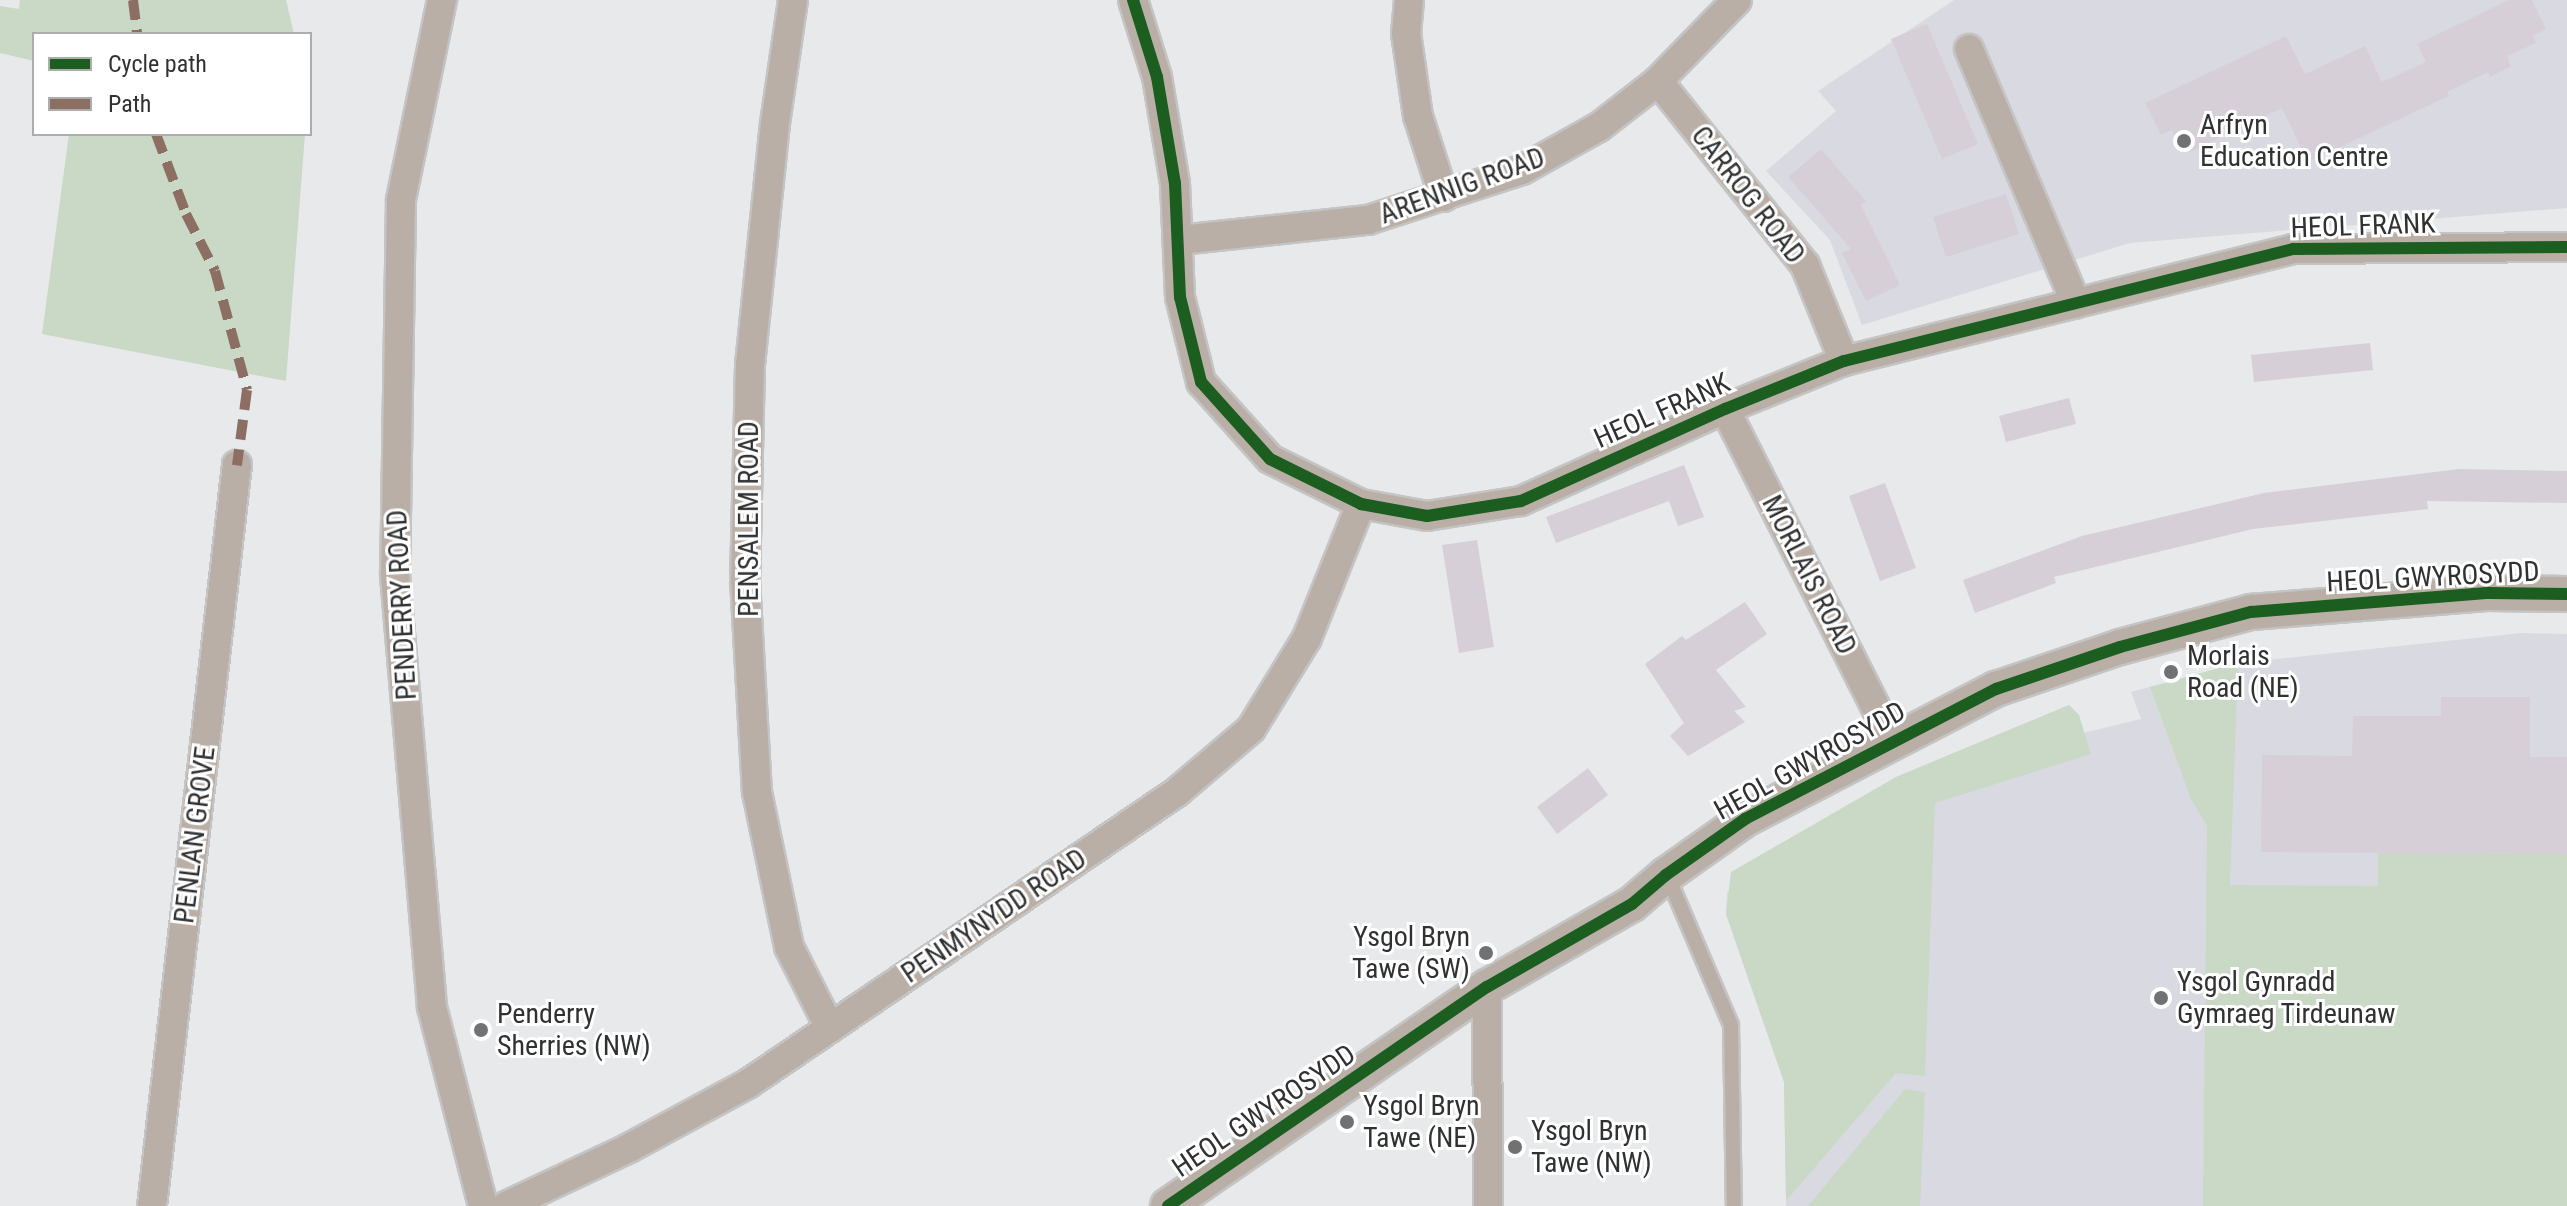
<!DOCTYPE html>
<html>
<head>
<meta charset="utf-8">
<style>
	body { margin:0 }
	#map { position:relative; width:2567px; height:1206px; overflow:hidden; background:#e8e9eb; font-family:"Roboto Condensed",sans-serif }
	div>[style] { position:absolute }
	.built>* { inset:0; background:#d9dae1 }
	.green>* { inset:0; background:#cad8c6 }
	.building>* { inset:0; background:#d6cfd7 }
	.roads { filter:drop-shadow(2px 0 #c4c4c5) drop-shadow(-2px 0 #c4c4c5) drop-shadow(0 2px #c4c4c5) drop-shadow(0 -2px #c4c4c5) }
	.service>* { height:14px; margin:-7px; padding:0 7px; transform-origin:7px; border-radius:7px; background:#baafa7 }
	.minor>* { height:28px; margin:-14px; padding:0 14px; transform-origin:14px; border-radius:14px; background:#baafa7 }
	.tertiary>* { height:34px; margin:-17px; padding:0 17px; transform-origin:17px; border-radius:17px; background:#baafa7 }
	.quiet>* { height:10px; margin-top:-5px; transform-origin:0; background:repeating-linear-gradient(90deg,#8d6e63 0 20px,transparent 0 30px) }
	.cycleway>* { height:12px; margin:-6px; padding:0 6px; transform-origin:6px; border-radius:6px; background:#1b5e20 }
	.dots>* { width:22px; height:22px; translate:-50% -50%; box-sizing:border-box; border:4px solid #fff; border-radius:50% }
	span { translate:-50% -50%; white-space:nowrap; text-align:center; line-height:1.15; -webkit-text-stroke:6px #fff; paint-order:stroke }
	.poi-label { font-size:28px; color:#303132 }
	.left { translate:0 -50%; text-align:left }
	.right { translate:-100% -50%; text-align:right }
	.street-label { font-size:28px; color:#303132 }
	.legend { position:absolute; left:32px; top:32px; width:280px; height:104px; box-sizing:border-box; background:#fff; border:2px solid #acadad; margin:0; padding:10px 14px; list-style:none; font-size:24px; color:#303132 }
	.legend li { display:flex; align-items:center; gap:16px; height:40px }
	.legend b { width:40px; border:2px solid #acadad }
</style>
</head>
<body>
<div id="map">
	<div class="built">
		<div style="clip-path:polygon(1954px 0,2567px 0,2567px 208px,2130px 243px,1862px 325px,1830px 240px,1766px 171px,1836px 111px,1818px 91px)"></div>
		<div style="clip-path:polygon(2522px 633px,2567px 634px,2567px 1206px,1786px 1206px,1784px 1082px,1726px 914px,1727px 892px,1896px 777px,2069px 705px,2079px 715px,2083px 733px,2141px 719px,2131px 692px,2238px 663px)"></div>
	</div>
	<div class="green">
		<div style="clip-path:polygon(20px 0,286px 0,294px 34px,34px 34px,34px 61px,0 53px,0 6px,19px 9px)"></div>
		<div style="clip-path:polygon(69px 134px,305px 134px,286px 381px,42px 334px)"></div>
		<div style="clip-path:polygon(2238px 663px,2230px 885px,2378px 886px,2378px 853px,2567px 854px,2567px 1206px,2203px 1206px,2207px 826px,2191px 799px,2150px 687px)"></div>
		<div style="clip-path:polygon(2069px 705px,2079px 715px,2091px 754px,1935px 803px,1925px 1076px,1896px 1073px,1786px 1201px,1784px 1082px,1726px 914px,1731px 872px,1896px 777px)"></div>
		<div style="clip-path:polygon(1905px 1089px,1925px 1092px,1920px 1206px,1808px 1206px)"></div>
	</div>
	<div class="building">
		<div style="clip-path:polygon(2509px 0,2532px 0,2546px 29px,2533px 36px,2536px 43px,2507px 56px,2511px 66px,2490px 77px,2488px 72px,2447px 92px,2449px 96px,2308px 162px,2282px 108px,2190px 152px,2183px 138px,2177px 141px,2172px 130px,2161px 135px,2145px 103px,2286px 36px,2305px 74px,2365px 46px,2382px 82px,2426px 62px,2417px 44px)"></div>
		<div style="clip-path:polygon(1927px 24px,1978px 144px,1942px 159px,1891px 39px)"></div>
		<div style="clip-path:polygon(1821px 149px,1866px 201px,1861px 205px,1900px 285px,1866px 301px,1842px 253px,1851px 249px,1788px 177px)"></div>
		<div style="clip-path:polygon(2006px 194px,2019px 234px,1946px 257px,1933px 217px)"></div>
		<div style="clip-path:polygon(2370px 343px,2373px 370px,2254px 382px,2251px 355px)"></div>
		<div style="clip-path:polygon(2069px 398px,2076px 424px,2006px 442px,1999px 416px)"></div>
		<div style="clip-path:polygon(1684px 465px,1704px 517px,1678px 526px,1669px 501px,1556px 543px,1546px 517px)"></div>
		<div style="clip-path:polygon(2459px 469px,2567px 471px,2567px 503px,2427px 501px,2428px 509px,2253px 529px,2054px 577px,2056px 583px,1975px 613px,1963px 580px,2082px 536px,2264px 493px)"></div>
		<div style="clip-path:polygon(1885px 483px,1916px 568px,1880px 581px,1849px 496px)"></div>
		<div style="clip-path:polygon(1477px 540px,1494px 647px,1459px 653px,1442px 545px)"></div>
		<div style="clip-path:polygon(1745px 602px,1767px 634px,1716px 670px,1746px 707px,1734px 711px,1745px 722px,1688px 756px,1670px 736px,1684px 723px,1645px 664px,1682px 636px,1686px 640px)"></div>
		<div style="clip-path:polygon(2441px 697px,2530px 697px,2530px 757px,2567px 757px,2567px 854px,2261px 852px,2262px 755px,2352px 756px,2353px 716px,2441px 716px)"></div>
		<div style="clip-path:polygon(1588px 768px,1608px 795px,1557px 834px,1537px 807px)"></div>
	</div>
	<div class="roads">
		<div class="service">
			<div style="left:1667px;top:875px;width:163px;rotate:66.9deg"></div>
			<div style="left:1731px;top:1025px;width:181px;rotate:89.1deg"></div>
		</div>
		<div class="minor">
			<div style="left:442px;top:0;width:204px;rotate:101.6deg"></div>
			<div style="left:401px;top:200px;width:375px;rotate:90.9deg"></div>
			<div style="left:395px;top:575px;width:434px;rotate:85.1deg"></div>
			<div style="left:432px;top:1007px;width:205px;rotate:75.6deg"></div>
			<div style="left:793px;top:0;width:124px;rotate:98.3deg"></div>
			<div style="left:775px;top:123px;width:243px;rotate:95.9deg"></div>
			<div style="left:750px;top:365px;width:214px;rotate:91.3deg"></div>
			<div style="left:745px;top:579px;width:213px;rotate:86.8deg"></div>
			<div style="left:757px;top:792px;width:158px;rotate:78.3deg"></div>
			<div style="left:789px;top:947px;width:91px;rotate:63.2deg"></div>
			<div style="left:1133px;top:0;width:81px;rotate:72.7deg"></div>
			<div style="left:1157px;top:77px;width:108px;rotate:80.4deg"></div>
			<div style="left:1175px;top:183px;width:114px;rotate:87.5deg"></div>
			<div style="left:1180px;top:297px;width:88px;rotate:76.1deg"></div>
			<div style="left:1201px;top:382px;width:103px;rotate:48.1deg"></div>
			<div style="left:1270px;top:459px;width:102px;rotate:26.3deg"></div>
			<div style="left:1361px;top:504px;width:67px;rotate:10.3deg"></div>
			<div style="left:1427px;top:516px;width:95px;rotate:-9.1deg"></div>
			<div style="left:1521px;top:501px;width:224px;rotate:-24.3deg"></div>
			<div style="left:1725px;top:409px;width:128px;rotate:-22deg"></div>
			<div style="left:1844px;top:361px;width:463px;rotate:-14deg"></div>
			<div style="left:2293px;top:249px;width:274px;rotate:-0.4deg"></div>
			<div style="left:1409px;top:0;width:33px;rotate:95deg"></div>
			<div style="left:1406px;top:33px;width:84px;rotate:81.8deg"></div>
			<div style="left:1418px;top:116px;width:85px;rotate:72.2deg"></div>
			<div style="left:1969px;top:49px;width:276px;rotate:67.2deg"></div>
			<div style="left:1658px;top:81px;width:236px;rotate:51.4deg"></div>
			<div style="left:1805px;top:265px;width:104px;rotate:67.9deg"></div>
			<div style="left:1180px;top:240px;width:189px;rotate:-6.1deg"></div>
			<div style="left:1368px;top:220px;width:162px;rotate:-18deg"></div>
			<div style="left:1522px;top:170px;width:88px;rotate:-29.2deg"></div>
			<div style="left:1599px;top:127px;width:75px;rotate:-37.9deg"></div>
			<div style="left:1658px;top:81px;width:113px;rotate:-45.7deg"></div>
			<div style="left:1725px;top:409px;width:372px;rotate:63.2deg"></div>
			<div style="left:1487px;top:987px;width:219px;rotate:89.7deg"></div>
			<div style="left:152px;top:1206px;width:746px;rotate:-83.46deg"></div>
			<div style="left:506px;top:1206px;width:136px;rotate:-25.2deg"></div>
			<div style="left:629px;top:1148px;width:136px;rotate:-28.4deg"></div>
			<div style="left:749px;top:1083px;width:518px;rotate:-34.21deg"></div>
			<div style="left:1177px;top:792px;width:97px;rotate:-40.4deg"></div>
			<div style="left:1251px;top:729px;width:107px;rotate:-58.4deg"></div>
			<div style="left:1307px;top:638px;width:144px;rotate:-68.1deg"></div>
		</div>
		<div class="tertiary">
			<div style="left:1168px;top:1206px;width:387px;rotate:-34.5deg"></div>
			<div style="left:1487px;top:987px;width:167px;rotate:-29.8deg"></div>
			<div style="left:1632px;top:904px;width:45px;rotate:-40.5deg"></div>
			<div style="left:1666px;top:875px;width:97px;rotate:-35.3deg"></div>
			<div style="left:1745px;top:819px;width:283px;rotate:-27.4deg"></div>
			<div style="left:1996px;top:689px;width:131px;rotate:-18.7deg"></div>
			<div style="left:2120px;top:647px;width:136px;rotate:-15deg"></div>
			<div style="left:2251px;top:612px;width:239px;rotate:-4.6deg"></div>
			<div style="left:2489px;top:593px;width:78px;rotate:0.7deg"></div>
		</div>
	</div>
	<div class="quiet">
		<div style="left:133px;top:0;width:34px;rotate:83deg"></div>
		<div style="left:156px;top:134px;width:85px;rotate:69.4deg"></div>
		<div style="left:186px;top:214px;width:64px;rotate:63deg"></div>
		<div style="left:215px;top:271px;width:123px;rotate:74.9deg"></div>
		<div style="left:247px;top:390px;width:76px;rotate:97.6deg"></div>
	</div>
	<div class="cycleway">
		<div style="left:1133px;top:0;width:81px;rotate:72.7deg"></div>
		<div style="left:1157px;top:77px;width:108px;rotate:80.4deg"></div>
		<div style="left:1175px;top:183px;width:114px;rotate:87.5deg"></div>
		<div style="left:1180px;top:297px;width:88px;rotate:76.1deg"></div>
		<div style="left:1201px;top:382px;width:103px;rotate:48.1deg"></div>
		<div style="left:1270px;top:459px;width:102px;rotate:26.3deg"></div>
		<div style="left:1361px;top:504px;width:67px;rotate:10.3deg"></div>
		<div style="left:1427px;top:516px;width:95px;rotate:-9.1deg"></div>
		<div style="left:1521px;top:501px;width:224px;rotate:-24.3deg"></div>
		<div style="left:1725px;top:409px;width:128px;rotate:-22deg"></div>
		<div style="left:1844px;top:361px;width:463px;rotate:-14deg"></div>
		<div style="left:2293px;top:249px;width:274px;rotate:-0.4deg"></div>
		<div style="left:1168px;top:1206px;width:387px;rotate:-34.5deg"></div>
		<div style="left:1487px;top:987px;width:167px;rotate:-29.8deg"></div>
		<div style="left:1632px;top:904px;width:45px;rotate:-40.5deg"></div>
		<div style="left:1666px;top:875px;width:97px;rotate:-35.3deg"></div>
		<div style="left:1745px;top:819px;width:283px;rotate:-27.4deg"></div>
		<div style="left:1996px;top:689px;width:131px;rotate:-18.7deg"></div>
		<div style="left:2120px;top:647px;width:136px;rotate:-15deg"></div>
		<div style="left:2251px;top:612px;width:239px;rotate:-4.6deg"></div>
		<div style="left:2489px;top:593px;width:78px;rotate:0.7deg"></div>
	</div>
	<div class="dots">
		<div style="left:2184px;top:141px;background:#707173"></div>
		<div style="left:2171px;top:672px;background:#707173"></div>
		<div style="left:1486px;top:953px;background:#707173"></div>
		<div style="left:2161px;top:998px;background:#707173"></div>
		<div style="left:481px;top:1030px;background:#707173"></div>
		<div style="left:1347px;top:1122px;background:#707173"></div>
		<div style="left:1515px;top:1147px;background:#707173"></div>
	</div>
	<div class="poi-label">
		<span class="left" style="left:2200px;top:141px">Arfryn<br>Education Centre</span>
		<span class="left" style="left:2187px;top:672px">Morlais<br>Road (NE)</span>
		<span class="right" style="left:1470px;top:953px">Ysgol Bryn<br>Tawe (SW)</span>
		<span class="left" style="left:2177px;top:998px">Ysgol Gynradd<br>Gymraeg Tirdeunaw</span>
		<span class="left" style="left:497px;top:1030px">Penderry<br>Sherries (NW)</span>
		<span class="left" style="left:1363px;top:1122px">Ysgol Bryn<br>Tawe (NE)</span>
		<span class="left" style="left:1531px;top:1147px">Ysgol Bryn<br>Tawe (NW)</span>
	</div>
	<div class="street-label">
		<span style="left:1462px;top:186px;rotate:-20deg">ARENNIG ROAD</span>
		<span style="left:1748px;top:195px;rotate:52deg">CARROG ROAD</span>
		<span style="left:2363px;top:226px;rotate:-2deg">HEOL FRANK</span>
		<span style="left:1662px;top:411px;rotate:-24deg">HEOL FRANK</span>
		<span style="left:749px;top:519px;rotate:-90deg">PENSALEM ROAD</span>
		<span style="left:1809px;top:575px;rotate:63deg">MORLAIS ROAD</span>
		<span style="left:2433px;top:577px;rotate:-3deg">HEOL GWYROSYDD</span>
		<span style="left:402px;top:605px;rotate:-93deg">PENDERRY ROAD</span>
		<span style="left:1810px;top:761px;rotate:-29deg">HEOL GWYROSYDD</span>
		<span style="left:195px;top:835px;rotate:-83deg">PENLAN GROVE</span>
		<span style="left:994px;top:916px;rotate:-34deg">PENMYNYDD ROAD</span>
		<span style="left:1264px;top:1111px;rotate:-34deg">HEOL GWYROSYDD</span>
	</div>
	<ul class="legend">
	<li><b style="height:10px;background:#1b5e20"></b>Cycle path</li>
	<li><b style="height:10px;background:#8d6e63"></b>Path</li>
	</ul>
</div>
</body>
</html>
